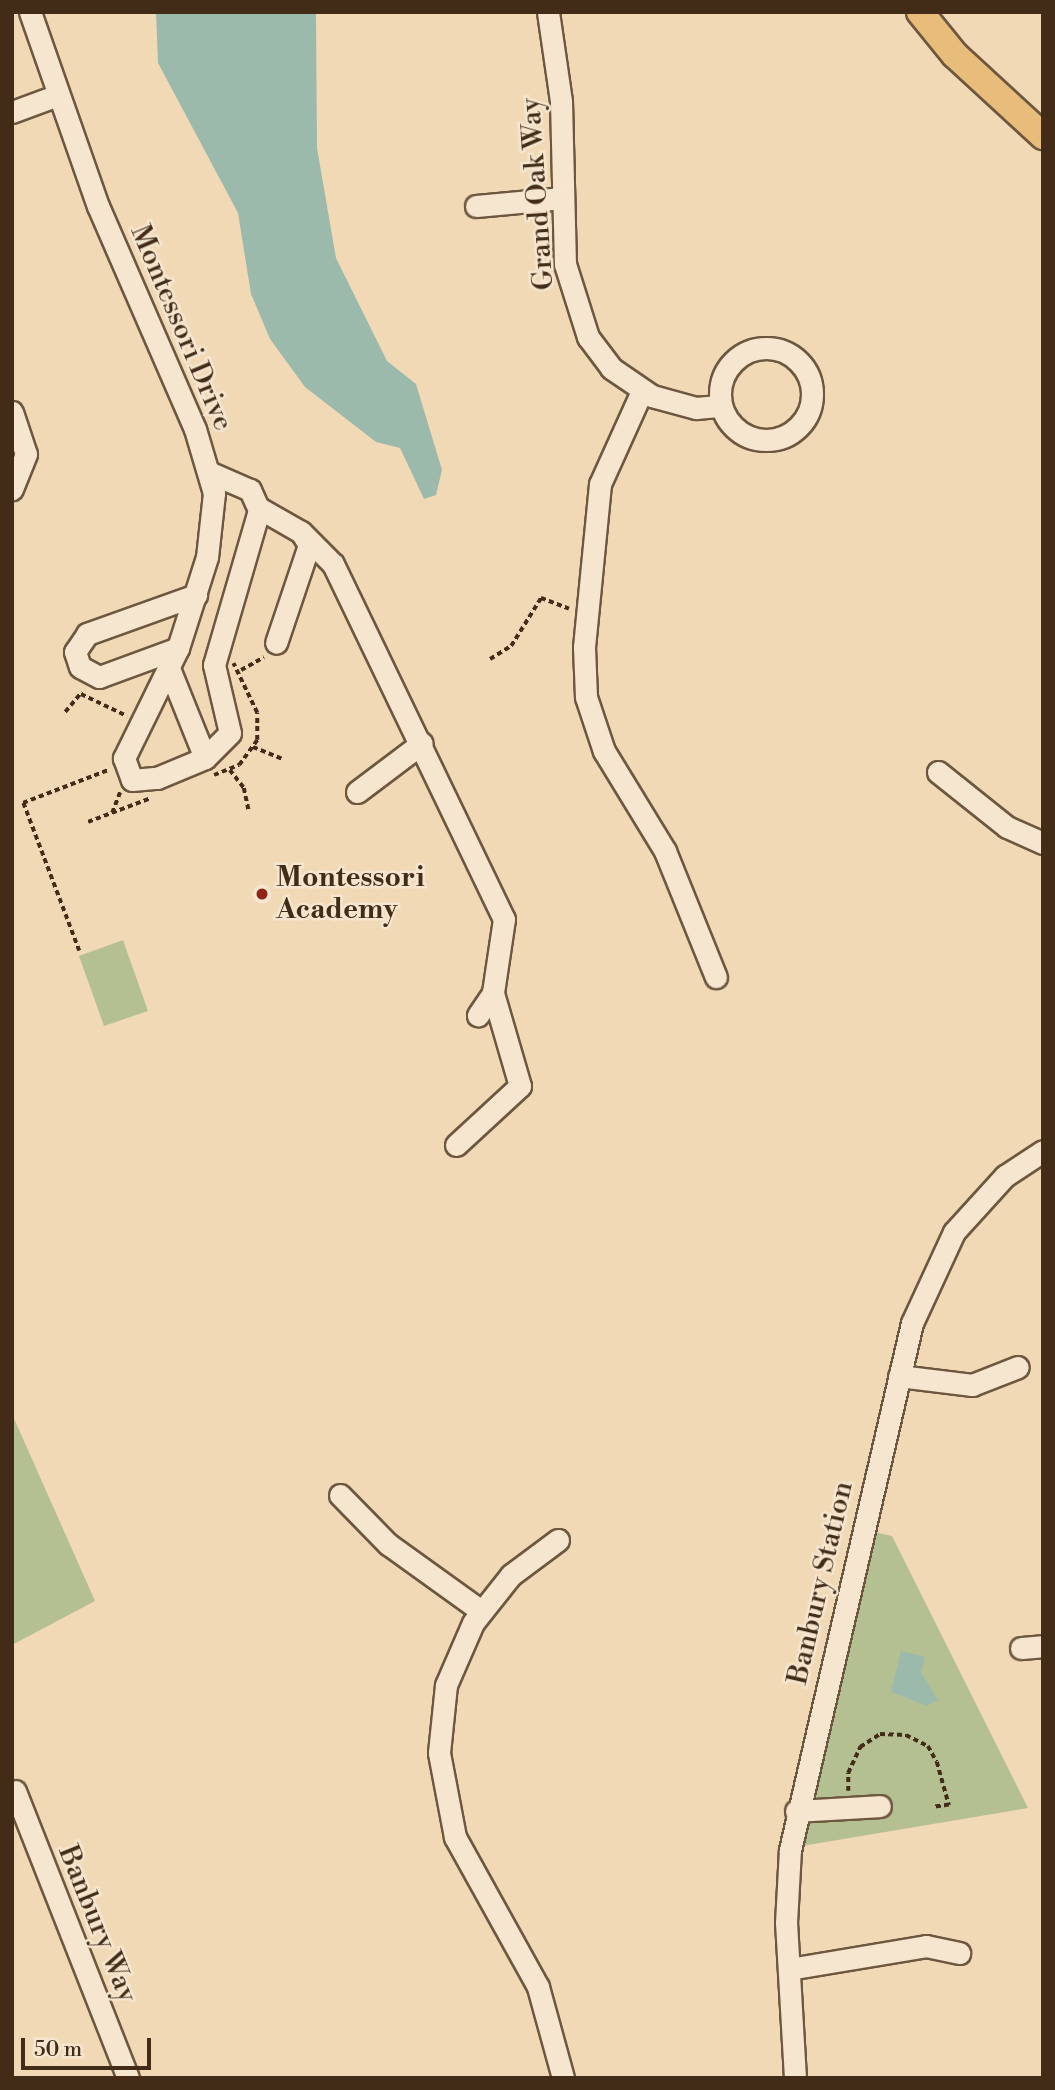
<!DOCTYPE html>
<html>
<head>
<meta charset="utf-8">
<style>
	body { margin:0 }
	#map { position:relative; width:1055px; height:2090px; overflow:hidden; background:#f1d9b6; font-family:"Libre Bodoni",serif }
	div>[style] { position:absolute }
	.green>* { inset:0; background:#b4c092 }
	.water>* { inset:0; background:#9bbaac }
	.path>* { height:3.5px; margin-top:-1.75px; transform-origin:0; background:repeating-linear-gradient(90deg,#432c17 0 5px,transparent 0 8.5px) }
	.roads { filter:drop-shadow(2px 0 #6e573f) drop-shadow(-2px 0 #6e573f) drop-shadow(0 2px #6e573f) drop-shadow(0 -2px #6e573f) }
	.minor>* { height:21px; margin:-10.5px; padding:0 10.5px; transform-origin:10.5px; border-radius:10.5px; background:#f6e6d0 }
	.minor>.ring { margin:-10.5px; padding:0; box-sizing:content-box; background:none; border:21px solid #f6e6d0; border-radius:50% }
	.major>* { height:26px; margin:-13px; padding:0 13px; transform-origin:13px; border-radius:13px; background:#e8bc7b }
	.dots>* { width:19px; height:19px; translate:-50% -50%; box-sizing:border-box; border:4px solid #f6e6d0; border-radius:50% }
	span { translate:-50% -50%; white-space:nowrap; text-align:center; line-height:1.15; -webkit-text-stroke:5px #f6e6d0; paint-order:stroke }
	.street-label { font-size:28px; color:#432c17 }
	.poi-label { font-size:28px; color:#432c17; font-weight:700 }
	.left { translate:0 -50%; text-align:left }
	.frame { position:absolute; inset:0; border:14px solid #432c17; pointer-events:none }
	.scale { position:absolute; left:21px; top:2038px; width:130px; height:32px; box-sizing:border-box; border:4px solid #432c17; border-top:0; padding-left:9px; font-size:21px; line-height:24px; white-space:nowrap; color:#432c17; -webkit-text-stroke:5px #f6e6d0; paint-order:stroke }
</style>
</head>
<body>
<div id="map">
	<div class="green">
		<div style="clip-path:polygon(123px 940px,148px 1011px,104px 1026px,79px 956px)"></div>
		<div style="clip-path:polygon(12px 1414px,95px 1601px,12px 1645px)"></div>
		<div style="clip-path:polygon(874px 1532px,892px 1536px,1028px 1808px,802px 1846px)"></div>
	</div>
	<div class="water">
		<div style="clip-path:polygon(156px 12px,316px 12px,317px 148px,336px 258px,387px 361px,416px 384px,442px 470px,436px 495px,424px 499px,400px 448px,376px 442px,305px 387px,270px 339px,251px 294px,238px 213px,158px 63px)"></div>
		<div style="clip-path:polygon(901px 1651px,925px 1657px,921px 1673px,938px 1700px,927px 1706px,891px 1692px)"></div>
	</div>
	<div class="path">
		<div style="left:490px;top:659px;width:25px;rotate:-32deg"></div>
		<div style="left:511px;top:646px;width:57px;rotate:-58deg"></div>
		<div style="left:541px;top:598px;width:30px;rotate:21deg"></div>
		<div style="left:241px;top:670px;width:26px;rotate:-29deg"></div>
		<div style="left:81px;top:694px;width:51px;rotate:25.6deg"></div>
		<div style="left:65px;top:712px;width:26px;rotate:-50deg"></div>
		<div style="left:253px;top:747px;width:31px;rotate:22deg"></div>
		<div style="left:230px;top:770px;width:23px;rotate:52deg"></div>
		<div style="left:244px;top:788px;width:24px;rotate:78deg"></div>
		<div style="left:214px;top:775px;width:27px;rotate:-22deg"></div>
		<div style="left:239px;top:765px;width:31px;rotate:-54deg"></div>
		<div style="left:257px;top:740px;width:27px;rotate:-90deg"></div>
		<div style="left:257px;top:713px;width:55px;rotate:-115.6deg"></div>
		<div style="left:112px;top:813px;width:22px;rotate:-69deg"></div>
		<div style="left:88px;top:822px;width:67px;rotate:-20.9deg"></div>
		<div style="left:79px;top:951px;width:158px;rotate:-110.7deg"></div>
		<div style="left:23px;top:803px;width:91px;rotate:-21.2deg"></div>
		<div style="left:848px;top:1791px;width:18px;rotate:-90deg"></div>
		<div style="left:848px;top:1773px;width:29px;rotate:-65deg"></div>
		<div style="left:860px;top:1747px;width:24px;rotate:-33deg"></div>
		<div style="left:880px;top:1734px;width:26px;rotate:2deg"></div>
		<div style="left:906px;top:1735px;width:25px;rotate:27deg"></div>
		<div style="left:928px;top:1746px;width:18px;rotate:61deg"></div>
		<div style="left:937px;top:1762px;width:45px;rotate:74.4deg"></div>
		<div style="left:949px;top:1805px;width:14px;rotate:172deg"></div>
	</div>
	<div class="roads">
		<div class="minor">
			<div style="left:30px;top:12px;width:206px;rotate:70.7deg"></div>
			<div style="left:98px;top:206px;width:243px;rotate:66.5deg"></div>
			<div style="left:195px;top:429px;width:67px;rotate:73.5deg"></div>
			<div style="left:214px;top:493px;width:64px;rotate:96.2deg"></div>
			<div style="left:207px;top:557px;width:96px;rotate:107.7deg"></div>
			<div style="left:178px;top:648px;width:123px;rotate:116.1deg"></div>
			<div style="left:124px;top:758px;width:23px;rotate:70deg"></div>
			<div style="left:132px;top:780px;width:25px;rotate:-5deg"></div>
			<div style="left:157px;top:778px;width:52px;rotate:-22.6deg"></div>
			<div style="left:205px;top:758px;width:94px;rotate:-111.9deg"></div>
			<div style="left:548px;top:12px;width:90px;rotate:81.7deg"></div>
			<div style="left:561px;top:101px;width:163px;rotate:88.6deg"></div>
			<div style="left:565px;top:264px;width:77px;rotate:72.5deg"></div>
			<div style="left:588px;top:337px;width:39px;rotate:53deg"></div>
			<div style="left:611px;top:368px;width:50px;rotate:34.3deg"></div>
			<div style="left:652px;top:396px;width:46px;rotate:15.3deg"></div>
			<div style="left:696px;top:408px;width:25px;rotate:-5deg"></div>
			<div style="left:12px;top:112px;width:49px;rotate:-20.3deg"></div>
			<div style="left:476px;top:206px;width:87px;rotate:-5.3deg"></div>
			<div class="ring" style="left:720px;top:348px;width:71px;height:71px"></div>
			<div style="left:642px;top:391px;width:102px;rotate:114.3deg"></div>
			<div style="left:600px;top:484px;width:164px;rotate:95.6deg"></div>
			<div style="left:584px;top:647px;width:50px;rotate:87.7deg"></div>
			<div style="left:586px;top:697px;width:57px;rotate:71.6deg"></div>
			<div style="left:604px;top:751px;width:117px;rotate:58.6deg"></div>
			<div style="left:665px;top:851px;width:136px;rotate:68deg"></div>
			<div style="left:12px;top:412px;width:44px;rotate:71.6deg"></div>
			<div style="left:26px;top:454px;width:38px;rotate:112deg"></div>
			<div style="left:259px;top:508px;width:48px;rotate:29.7deg"></div>
			<div style="left:301px;top:532px;width:15px;rotate:58deg"></div>
			<div style="left:309px;top:545px;width:103px;rotate:108.6deg"></div>
			<div style="left:301px;top:532px;width:45px;rotate:45deg"></div>
			<div style="left:333px;top:564px;width:394px;rotate:64.3deg"></div>
			<div style="left:504px;top:919px;width:75px;rotate:98.5deg"></div>
			<div style="left:493px;top:993px;width:27px;rotate:124deg"></div>
			<div style="left:178px;top:648px;width:84px;rotate:159.8deg"></div>
			<div style="left:99px;top:677px;width:21px;rotate:-152deg"></div>
			<div style="left:80px;top:667px;width:16px;rotate:-108deg"></div>
			<div style="left:75px;top:652px;width:22px;rotate:-56deg"></div>
			<div style="left:87px;top:634px;width:116px;rotate:-19.7deg"></div>
			<div style="left:205px;top:758px;width:35px;rotate:-45deg"></div>
			<div style="left:230px;top:733px;width:70px;rotate:-103.2deg"></div>
			<div style="left:214px;top:665px;width:161px;rotate:-73.8deg"></div>
			<div style="left:259px;top:510px;width:22px;rotate:-114deg"></div>
			<div style="left:250px;top:490px;width:43px;rotate:-156.4deg"></div>
			<div style="left:938px;top:772px;width:88px;rotate:38.6deg"></div>
			<div style="left:1007px;top:827px;width:39px;rotate:24deg"></div>
			<div style="left:357px;top:792px;width:81px;rotate:-37deg"></div>
			<div style="left:456px;top:1145px;width:87px;rotate:-42.7deg"></div>
			<div style="left:520px;top:1086px;width:97px;rotate:-106.2deg"></div>
			<div style="left:899px;top:1376px;width:74px;rotate:7deg"></div>
			<div style="left:972px;top:1385px;width:49px;rotate:-21.4deg"></div>
			<div style="left:340px;top:1495px;width:69px;rotate:45.6deg"></div>
			<div style="left:388px;top:1544px;width:113px;rotate:35.7deg"></div>
			<div style="left:558px;top:1540px;width:59px;rotate:143.3deg"></div>
			<div style="left:511px;top:1575px;width:61px;rotate:128.4deg"></div>
			<div style="left:473px;top:1623px;width:68px;rotate:113.5deg"></div>
			<div style="left:446px;top:1685px;width:68px;rotate:95.9deg"></div>
			<div style="left:439px;top:1753px;width:86px;rotate:79.2deg"></div>
			<div style="left:455px;top:1837px;width:171px;rotate:61deg"></div>
			<div style="left:538px;top:1987px;width:94px;rotate:74.6deg"></div>
			<div style="left:1021px;top:1648px;width:22px;rotate:-5deg"></div>
			<div style="left:15px;top:1791px;width:308px;rotate:68.5deg"></div>
			<div style="left:796px;top:1811px;width:84px;rotate:-3.4deg"></div>
			<div style="left:789px;top:1969px;width:139px;rotate:-9.5deg"></div>
			<div style="left:926px;top:1946px;width:34px;rotate:12deg"></div>
			<div style="left:795px;top:2078px;width:155px;rotate:-93.3deg"></div>
			<div style="left:786px;top:1923px;width:73px;rotate:-86.9deg"></div>
			<div style="left:790px;top:1850px;width:541px;rotate:-76.97deg"></div>
			<div style="left:912px;top:1323px;width:100px;rotate:-65.2deg"></div>
			<div style="left:954px;top:1232px;width:76px;rotate:-47.7deg"></div>
			<div style="left:1005px;top:1176px;width:45px;rotate:-33.3deg"></div>
		</div>
		<div class="major">
			<div style="left:920px;top:12px;width:55px;rotate:50.9deg"></div>
			<div style="left:955px;top:55px;width:120px;rotate:42.6deg"></div>
		</div>
	</div>
	<div class="dots">
		<div style="left:262px;top:894px;background:#8f2418"></div>
	</div>
	<div class="street-label">
		<span style="left:538px;top:194px;rotate:-94deg">Grand Oak Way</span>
		<span style="left:181px;top:328px;rotate:67deg">Montessori Drive</span>
		<span style="left:821px;top:1583px;rotate:-77deg">Banbury Station</span>
		<span style="left:97px;top:1924px;rotate:68deg">Banbury Way</span>
	</div>
	<div class="poi-label">
		<span class="left" style="left:276px;top:894px">Montessori<br>Academy</span>
	</div>
	<div class="frame"></div>
	<div class="scale">50 m</div>
</div>
</body>
</html>
